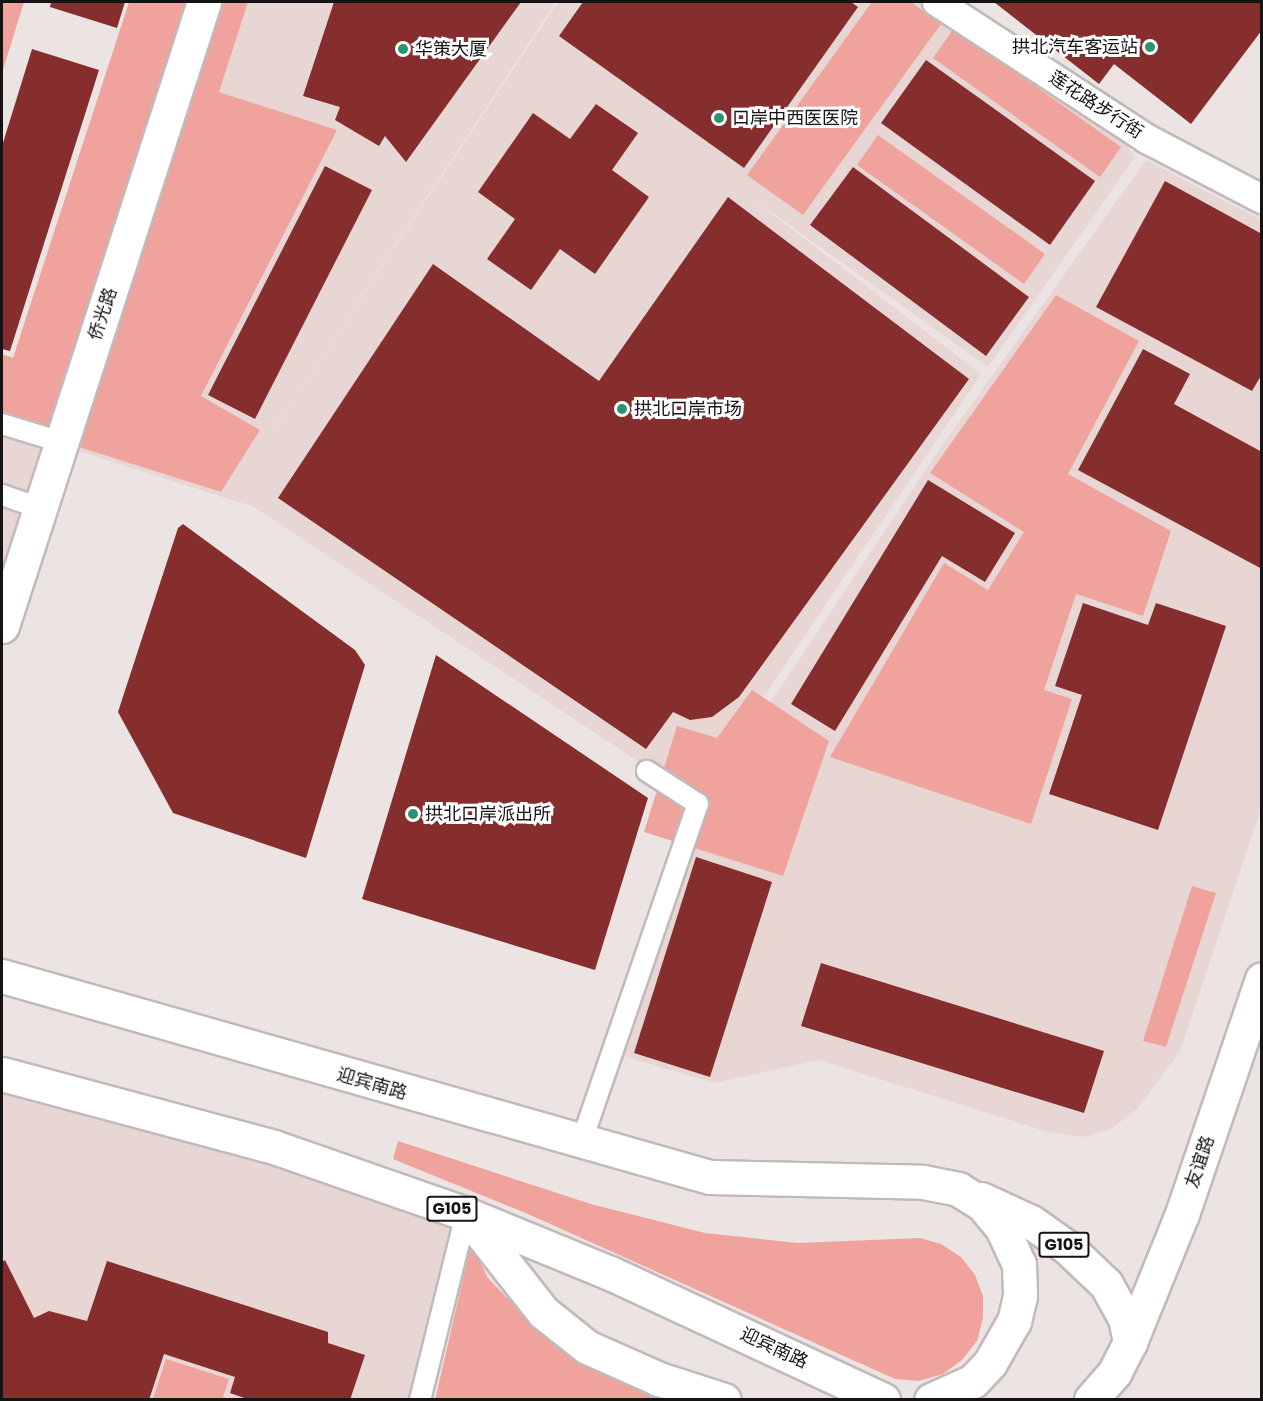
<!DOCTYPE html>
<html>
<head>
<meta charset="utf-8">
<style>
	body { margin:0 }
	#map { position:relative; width:1263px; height:1401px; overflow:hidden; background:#ece4e3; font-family:Poppins,"Noto Sans SC",sans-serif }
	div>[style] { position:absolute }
	.built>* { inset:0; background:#e7d6d4 }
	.green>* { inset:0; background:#f0a39d }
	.building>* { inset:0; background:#852e2d }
	.roads { filter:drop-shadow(2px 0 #c2baba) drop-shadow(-2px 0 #c2baba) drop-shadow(0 2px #c2baba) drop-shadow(0 -2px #c2baba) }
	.service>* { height:20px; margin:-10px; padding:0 10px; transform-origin:10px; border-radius:10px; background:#fff }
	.pedestrian>* { height:28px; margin:-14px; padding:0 14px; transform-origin:14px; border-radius:14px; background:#fff }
	.tertiary>* { height:33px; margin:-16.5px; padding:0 16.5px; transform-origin:16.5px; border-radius:16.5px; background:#fff }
	.trunk>* { height:33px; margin:-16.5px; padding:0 16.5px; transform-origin:16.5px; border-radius:16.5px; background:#fff }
	.dots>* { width:16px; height:16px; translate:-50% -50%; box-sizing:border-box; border:3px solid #fff; border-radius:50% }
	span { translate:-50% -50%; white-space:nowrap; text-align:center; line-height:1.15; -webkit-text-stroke:6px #fff; paint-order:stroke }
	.shield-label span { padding:2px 4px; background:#fff; border:2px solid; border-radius:4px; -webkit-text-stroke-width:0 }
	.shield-label { font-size:16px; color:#151313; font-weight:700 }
	.poi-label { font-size:18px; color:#151313 }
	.right { translate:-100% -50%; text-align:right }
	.left { translate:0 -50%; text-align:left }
	.street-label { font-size:18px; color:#151313 }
	.frame { position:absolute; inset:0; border:3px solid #151313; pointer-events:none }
</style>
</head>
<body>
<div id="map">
	<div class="built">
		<div style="clip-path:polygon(194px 2px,556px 2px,241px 478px,558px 2px,887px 2px,746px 194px,888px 2px,933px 2px,1121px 137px,1135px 157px,988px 367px,750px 197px,981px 374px,695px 799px,254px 507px,47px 441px)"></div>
		<div style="clip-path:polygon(1146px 160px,1261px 220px,1261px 808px,1180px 1051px,1137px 1109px,1111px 1129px,1084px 1137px,1048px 1132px,819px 1060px,714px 1083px,617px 1054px,701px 807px,939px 450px)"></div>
		<div style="clip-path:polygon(2px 425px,47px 438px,2px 576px)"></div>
		<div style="clip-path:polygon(2px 1076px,463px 1215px,420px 1399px,2px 1399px)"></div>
	</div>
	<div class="green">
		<div style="clip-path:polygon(2px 2px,24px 2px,2px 73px)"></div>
		<div style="clip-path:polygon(129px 2px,188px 2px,48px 434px,2px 419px,2px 354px,13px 358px)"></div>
		<div style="clip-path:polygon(201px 2px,248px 2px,219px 92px,337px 130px,201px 396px,260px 430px,221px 492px,54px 439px)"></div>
		<div style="clip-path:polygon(872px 2px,911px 2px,941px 24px,803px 215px,747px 175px)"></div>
		<div style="clip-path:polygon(954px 28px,1121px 147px,1100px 177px,933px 58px)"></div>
		<div style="clip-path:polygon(878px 135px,1045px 254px,1024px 284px,857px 165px)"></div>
		<div style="clip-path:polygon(1056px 295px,1139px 341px,1068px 474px,1171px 531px,1143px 616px,1076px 594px,1044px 690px,1072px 699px,1031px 824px,830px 757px,944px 563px,988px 590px,1024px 532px,930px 473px)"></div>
		<div style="clip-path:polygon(752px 690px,829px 741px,783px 876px,644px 832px,677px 726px,717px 738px)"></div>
		<div style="clip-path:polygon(1192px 886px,1216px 893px,1166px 1047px,1143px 1041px)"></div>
		<div style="clip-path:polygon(398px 1141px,591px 1204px,705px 1233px,798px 1243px,920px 1238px,941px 1244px,961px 1257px,975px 1275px,983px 1296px,983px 1318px,977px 1341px,962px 1360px,943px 1374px,919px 1381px,895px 1379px,528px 1214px,393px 1159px)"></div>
		<div style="clip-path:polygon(471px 1244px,488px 1278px,537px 1329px,580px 1365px,669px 1399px,435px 1400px)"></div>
		<div style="clip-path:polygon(166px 1359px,229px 1379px,223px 1397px,231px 1399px,153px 1399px)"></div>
	</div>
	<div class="building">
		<div style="clip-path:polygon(51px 2px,125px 2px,117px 28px,50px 7px)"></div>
		<div style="clip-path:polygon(334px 2px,521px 2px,406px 162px,385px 136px,379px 146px,335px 120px,340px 107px,303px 96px)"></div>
		<div style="clip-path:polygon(583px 2px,851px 2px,858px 7px,744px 168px,559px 36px)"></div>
		<div style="clip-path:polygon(994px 2px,1262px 2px,1262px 30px,1191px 124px,1114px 64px,1099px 84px)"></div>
		<div style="clip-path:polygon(32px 49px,99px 70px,10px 351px,2px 349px,2px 146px)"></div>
		<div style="clip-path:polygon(926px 60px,1095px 181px,1050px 245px,881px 123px)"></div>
		<div style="clip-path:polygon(596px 104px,638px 133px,612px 170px,649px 197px,595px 274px,560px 249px,531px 290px,487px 259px,515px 219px,478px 192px,533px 113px,570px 139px)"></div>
		<div style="clip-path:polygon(325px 166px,372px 190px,255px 419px,208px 395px)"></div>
		<div style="clip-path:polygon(853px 167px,1029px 297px,986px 356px,810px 225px)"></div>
		<div style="clip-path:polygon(1165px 181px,1262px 234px,1262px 374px,1252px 391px,1096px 307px)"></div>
		<div style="clip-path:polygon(728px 197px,969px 379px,739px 697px,712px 717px,690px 720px,673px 712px,646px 749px,278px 498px,433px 264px,599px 381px)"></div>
		<div style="clip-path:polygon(1143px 349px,1190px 374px,1174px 404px,1262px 452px,1262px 569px,1078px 470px)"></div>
		<div style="clip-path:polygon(928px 480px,1015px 533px,985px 582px,942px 556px,835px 731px,791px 704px)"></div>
		<div style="clip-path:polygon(183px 524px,355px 650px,365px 665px,306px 858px,173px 813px,118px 712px,178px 528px)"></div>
		<div style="clip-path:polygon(1083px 603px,1148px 625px,1156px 603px,1226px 626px,1158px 830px,1049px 794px,1082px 695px,1055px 686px)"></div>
		<div style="clip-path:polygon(436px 655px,648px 798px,595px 970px,362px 899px)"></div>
		<div style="clip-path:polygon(696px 857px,772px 882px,710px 1077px,634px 1053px)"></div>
		<div style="clip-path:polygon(821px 963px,1104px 1051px,1084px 1113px,801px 1026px)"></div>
		<div style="clip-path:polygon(5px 1260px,34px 1318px,49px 1311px,87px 1321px,107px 1261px,328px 1332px,328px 1343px,365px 1355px,350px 1400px,250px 1400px,230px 1393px,235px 1377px,164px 1354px,149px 1400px,2px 1400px,2px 1262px)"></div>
	</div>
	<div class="roads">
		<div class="service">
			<div style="left:2px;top:424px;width:62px;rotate:17deg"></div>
			<div style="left:2px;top:495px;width:40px;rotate:18.9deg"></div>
			<div style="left:581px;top:1143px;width:359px;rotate:-71deg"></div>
			<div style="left:698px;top:804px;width:61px;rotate:-147.1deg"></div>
			<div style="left:420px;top:1400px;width:192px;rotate:-76.1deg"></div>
		</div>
		<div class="pedestrian">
			<div style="left:937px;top:2px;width:251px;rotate:33.1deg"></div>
			<div style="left:1147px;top:139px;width:130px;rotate:27.6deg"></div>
		</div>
		<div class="tertiary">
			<div style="left:2px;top:626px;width:656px;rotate:-72.06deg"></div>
			<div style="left:466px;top:1214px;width:125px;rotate:51.8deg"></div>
			<div style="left:543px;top:1312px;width:56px;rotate:38.5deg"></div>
			<div style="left:587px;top:1347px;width:79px;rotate:24deg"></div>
			<div style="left:659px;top:1379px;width:68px;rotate:17.9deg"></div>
			<div style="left:1130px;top:1342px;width:138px;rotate:-67.9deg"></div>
			<div style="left:1182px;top:1214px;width:248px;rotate:-71.2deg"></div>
		</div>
		<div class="trunk">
			<div style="left:2px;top:976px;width:736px;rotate:15.85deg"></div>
			<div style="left:710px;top:1177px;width:213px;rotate:1.3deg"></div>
			<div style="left:923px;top:1182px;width:36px;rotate:11deg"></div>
			<div style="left:958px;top:1189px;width:28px;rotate:32deg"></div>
			<div style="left:982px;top:1204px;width:31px;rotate:50deg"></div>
			<div style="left:1002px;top:1228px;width:40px;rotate:65deg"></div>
			<div style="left:1019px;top:1264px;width:32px;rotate:88deg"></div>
			<div style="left:1020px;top:1296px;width:26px;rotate:103deg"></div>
			<div style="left:1014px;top:1321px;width:48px;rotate:119.7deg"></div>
			<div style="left:990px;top:1363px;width:25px;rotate:133deg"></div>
			<div style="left:973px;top:1381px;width:46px;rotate:155.7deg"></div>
			<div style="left:2px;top:1074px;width:282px;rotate:15deg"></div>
			<div style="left:274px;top:1147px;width:203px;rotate:19.2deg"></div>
			<div style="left:466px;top:1214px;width:156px;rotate:22.3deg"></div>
			<div style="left:610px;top:1273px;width:301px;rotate:24.9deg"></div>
			<div style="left:981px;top:1199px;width:55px;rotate:24.7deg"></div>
			<div style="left:1031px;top:1222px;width:45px;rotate:35.1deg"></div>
			<div style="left:1068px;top:1248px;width:52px;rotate:43.5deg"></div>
			<div style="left:1106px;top:1284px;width:39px;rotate:61deg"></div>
			<div style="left:1125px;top:1318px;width:25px;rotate:78deg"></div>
			<div style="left:1130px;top:1342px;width:34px;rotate:117deg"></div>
			<div style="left:1115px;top:1372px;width:37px;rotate:131deg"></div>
		</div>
	</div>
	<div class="dots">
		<div style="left:1150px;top:47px;background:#279473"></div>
		<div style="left:403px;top:49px;background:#279473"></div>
		<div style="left:719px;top:118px;background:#279473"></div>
		<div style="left:622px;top:409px;background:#279473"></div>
		<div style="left:413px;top:814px;background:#279473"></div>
	</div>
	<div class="shield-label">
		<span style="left:452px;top:1209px">G105</span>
		<span style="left:1064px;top:1245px">G105</span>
	</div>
	<div class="poi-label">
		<span class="right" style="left:1138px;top:47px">拱北汽车客运站</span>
		<span class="left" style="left:415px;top:49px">华策大厦</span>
		<span class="left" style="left:732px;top:118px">口岸中西医医院</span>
		<span class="left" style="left:634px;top:409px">拱北口岸市场</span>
		<span class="left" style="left:425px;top:814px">拱北口岸派出所</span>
	</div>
	<div class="street-label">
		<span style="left:1096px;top:105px;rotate:33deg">莲花路步行街</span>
		<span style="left:103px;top:314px;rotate:-72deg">侨光路</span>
		<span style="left:372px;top:1084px;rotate:16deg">迎宾南路</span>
		<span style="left:1200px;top:1162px;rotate:-71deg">友谊路</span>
		<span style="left:774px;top:1348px;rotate:25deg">迎宾南路</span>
	</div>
	<div class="frame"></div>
</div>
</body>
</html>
